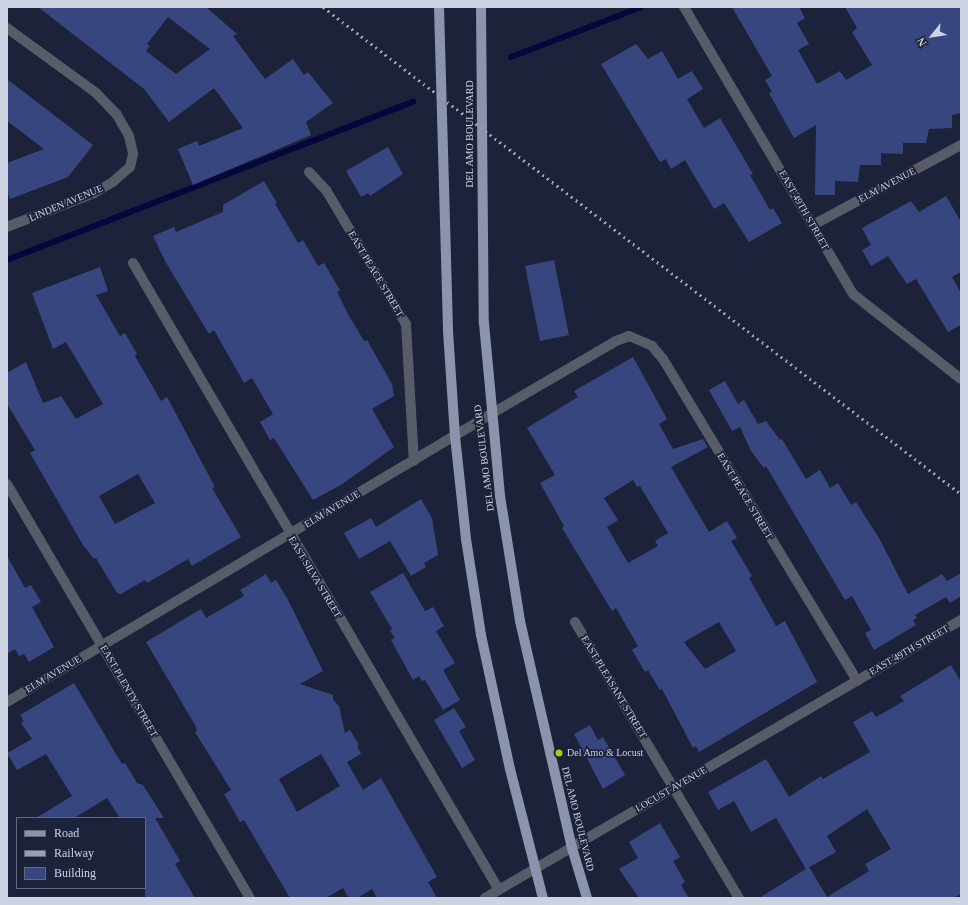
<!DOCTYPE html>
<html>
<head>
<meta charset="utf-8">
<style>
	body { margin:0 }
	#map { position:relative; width:968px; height:905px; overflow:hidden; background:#1c2239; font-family:"Times New Roman",serif }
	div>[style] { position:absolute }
	.stream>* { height:6px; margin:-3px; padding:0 3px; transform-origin:3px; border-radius:3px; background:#06063b }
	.building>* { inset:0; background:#38467f }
	.street>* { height:10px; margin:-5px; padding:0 5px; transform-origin:5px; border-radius:5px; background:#585c68 }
	.primary>* { height:10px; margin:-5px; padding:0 5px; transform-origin:5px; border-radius:5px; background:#8c94ad }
	.rail>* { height:3px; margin-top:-1.5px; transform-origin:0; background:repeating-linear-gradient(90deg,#999fb1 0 2px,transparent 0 6px) }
	.dots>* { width:11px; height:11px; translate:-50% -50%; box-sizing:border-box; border:2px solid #1c2239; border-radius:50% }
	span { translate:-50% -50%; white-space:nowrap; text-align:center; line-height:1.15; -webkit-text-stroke:3.5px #1c2239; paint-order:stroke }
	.street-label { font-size:10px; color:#cdd3e2 }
	.poi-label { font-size:10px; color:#cdd3e2 }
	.left { translate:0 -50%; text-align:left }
	.frame { position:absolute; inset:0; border:8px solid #cdd3e2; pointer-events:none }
	.legend { position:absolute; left:16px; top:817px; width:130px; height:72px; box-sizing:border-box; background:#1c2239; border:1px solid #63697d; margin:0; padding:5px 7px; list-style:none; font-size:12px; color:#cdd3e2 }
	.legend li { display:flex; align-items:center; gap:8px; height:20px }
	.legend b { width:20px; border:1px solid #63697d }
	.north { position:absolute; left:912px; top:16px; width:40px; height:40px; -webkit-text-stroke:3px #1c2239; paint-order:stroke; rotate:240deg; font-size:11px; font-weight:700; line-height:16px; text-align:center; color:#cdd3e2 }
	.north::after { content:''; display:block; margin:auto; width:14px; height:18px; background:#cdd3e2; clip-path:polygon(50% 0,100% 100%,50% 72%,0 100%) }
</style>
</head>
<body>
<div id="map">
	<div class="stream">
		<div style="left:511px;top:57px;width:139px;rotate:-21deg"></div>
		<div style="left:7px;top:260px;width:436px;rotate:-21.3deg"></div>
	</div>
	<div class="building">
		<div style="clip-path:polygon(evenodd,38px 7px,206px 7px,237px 34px,233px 36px,265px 79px,293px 59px,304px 75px,308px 72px,333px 103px,306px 122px,311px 135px,193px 185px,178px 149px,197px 141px,199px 146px,243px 128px,214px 88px,169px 122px,144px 89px,38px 7px,168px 17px,210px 49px,176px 74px,146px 51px,150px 46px,147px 44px,168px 17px)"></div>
		<div style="clip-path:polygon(732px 7px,799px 7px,805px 18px,797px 23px,809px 44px,798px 50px,817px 84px,840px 71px,846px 80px,872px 65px,852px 32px,857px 28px,845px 7px,961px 7px,961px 113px,952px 115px,952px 128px,929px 129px,926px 143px,903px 143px,903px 154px,881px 153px,881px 165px,860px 165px,858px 182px,835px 181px,835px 195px,815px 195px,816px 125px,794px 138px,769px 93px,772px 92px,765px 80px,772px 76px)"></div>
		<div style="clip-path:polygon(636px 44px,648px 59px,662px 51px,678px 79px,692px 71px,703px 89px,687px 99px,704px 128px,720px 118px,753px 174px,750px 175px,770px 210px,773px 208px,782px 223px,749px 242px,724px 203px,714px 209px,685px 160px,671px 169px,666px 159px,660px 162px,601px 64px)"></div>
		<div style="clip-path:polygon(7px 79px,93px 145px,68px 177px,10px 199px,7px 190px,7px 163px,44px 149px,7px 121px)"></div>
		<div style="clip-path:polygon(388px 147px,403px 174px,370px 196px,368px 193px,361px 197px,346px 171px)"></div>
		<div style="clip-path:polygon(264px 181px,277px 203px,275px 204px,298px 243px,303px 240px,318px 266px,324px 263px,340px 290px,337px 292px,348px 314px,364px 341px,367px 340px,392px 384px,394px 396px,372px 409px,394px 447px,341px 485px,313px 500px,274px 438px,270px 440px,260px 422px,273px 414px,252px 378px,244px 383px,214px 330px,209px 334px,165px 261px,153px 236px,174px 227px,176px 232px,223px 212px,223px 205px)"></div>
		<div style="clip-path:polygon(946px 196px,961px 222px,961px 272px,952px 277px,961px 293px,961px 325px,948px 332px,916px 279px,907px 284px,888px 256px,871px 266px,862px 250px,871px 245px,862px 228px,911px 201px,919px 212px)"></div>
		<div style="clip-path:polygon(554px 260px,569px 335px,540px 341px,525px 266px)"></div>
		<div style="clip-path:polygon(evenodd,100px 267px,108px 291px,96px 295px,120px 336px,125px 333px,137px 354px,135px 356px,161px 401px,167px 397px,215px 487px,212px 488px,241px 537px,192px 566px,188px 559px,147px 583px,145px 580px,121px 594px,117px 593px,96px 558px,94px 559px,83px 545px,30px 453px,35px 450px,7px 404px,7px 373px,26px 362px,43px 403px,61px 396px,76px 419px,103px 404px,66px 342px,53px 349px,32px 293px,100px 267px,138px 474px,155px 503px,115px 524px,99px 496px,138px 474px)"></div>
		<div style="clip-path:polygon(evenodd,633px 357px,667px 419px,659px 424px,673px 449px,703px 439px,708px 447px,671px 467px,709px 532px,727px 521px,737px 538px,731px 541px,752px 576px,749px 578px,776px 626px,785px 621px,817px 682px,699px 752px,696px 746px,693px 748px,662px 689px,660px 690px,648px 670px,645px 672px,632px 650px,638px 646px,616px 608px,612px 611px,562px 528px,564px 526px,540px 483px,555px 475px,527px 428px,578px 397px,574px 391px,633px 357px,633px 480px,637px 487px,640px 486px,668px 533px,655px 541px,658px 546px,628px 563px,607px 527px,618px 520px,604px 498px,633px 480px,633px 357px,719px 622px,736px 651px,705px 669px,684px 642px,719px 622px)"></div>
		<div style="clip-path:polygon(725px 381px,738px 404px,744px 400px,758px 424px,766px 421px,780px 440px,782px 439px,806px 479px,820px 470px,830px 488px,838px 483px,851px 505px,856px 502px,879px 538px,908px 594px,942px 574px,947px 581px,961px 573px,961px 596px,950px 603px,946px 597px,915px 615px,917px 618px,913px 620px,916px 625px,874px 650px,865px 633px,871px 630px,852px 596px,845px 600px,766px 466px,764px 468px,751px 451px,740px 427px,732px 431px,709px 390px)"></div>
		<div style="clip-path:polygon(421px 499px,432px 518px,438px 555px,424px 563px,426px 567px,411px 576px,390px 541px,359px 559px,344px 533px,371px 518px,376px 527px)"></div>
		<div style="clip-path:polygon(7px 556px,25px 588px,31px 585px,41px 602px,32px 607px,54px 647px,29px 662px,24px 654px,19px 656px,15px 649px,7px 654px)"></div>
		<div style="clip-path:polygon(403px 573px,425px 611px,433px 607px,444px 626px,436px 631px,455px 663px,443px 670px,460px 700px,443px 710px,425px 680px,422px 681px,419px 676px,413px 680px,391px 640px,395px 638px,390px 631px,392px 629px,370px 592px)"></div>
		<div style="clip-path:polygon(evenodd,266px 574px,271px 583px,276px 580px,287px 598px,323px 671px,300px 684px,333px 695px,333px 700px,339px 706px,345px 733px,350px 730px,359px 745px,357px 746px,361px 754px,347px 762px,363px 790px,381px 778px,437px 877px,428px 882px,437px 898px,377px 898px,372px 889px,357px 898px,349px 898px,343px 888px,326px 898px,290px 898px,244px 820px,240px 822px,224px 794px,231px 790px,195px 732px,197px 730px,195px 725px,146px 642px,201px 609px,206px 618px,244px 596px,240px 590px,266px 574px,321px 754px,340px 786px,297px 812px,279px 779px,321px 754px)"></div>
		<div style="clip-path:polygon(951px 665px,961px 682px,961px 894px,954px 898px,759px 898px,809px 867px,827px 897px,869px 871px,865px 864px,891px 849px,867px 809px,827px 836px,836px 852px,806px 869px,776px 818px,751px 832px,734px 801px,718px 810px,708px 792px,766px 759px,789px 797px,821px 776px,823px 779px,870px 752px,853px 722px,872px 711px,876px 717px,904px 701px,900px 696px)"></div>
		<div style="clip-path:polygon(74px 683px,122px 764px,125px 763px,137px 783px,143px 785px,164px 818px,155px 818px,180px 861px,175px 864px,195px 898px,145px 898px,145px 818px,120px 818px,107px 798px,74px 818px,36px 818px,72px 796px,46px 754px,17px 770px,7px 753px,32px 739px,21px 723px,24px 721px,20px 715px)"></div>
		<div style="clip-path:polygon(454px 708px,466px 727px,459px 731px,475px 760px,462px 768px,434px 720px)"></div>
		<div style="clip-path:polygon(590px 725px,598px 740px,603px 737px,625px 775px,603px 789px,574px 734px)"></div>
		<div style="clip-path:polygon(660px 823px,680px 857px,673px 861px,685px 882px,681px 885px,689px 898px,639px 898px,619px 869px,638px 858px,629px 842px)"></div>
	</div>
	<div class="street">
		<div style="left:684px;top:7px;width:333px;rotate:59.5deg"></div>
		<div style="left:853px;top:294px;width:137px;rotate:38.2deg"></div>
		<div style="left:7px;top:28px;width:110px;rotate:36.1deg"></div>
		<div style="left:96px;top:93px;width:30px;rotate:46deg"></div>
		<div style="left:117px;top:115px;width:24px;rotate:60deg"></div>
		<div style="left:129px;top:136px;width:18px;rotate:77deg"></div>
		<div style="left:133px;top:154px;width:13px;rotate:103deg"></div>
		<div style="left:130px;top:167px;width:23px;rotate:139deg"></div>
		<div style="left:113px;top:182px;width:22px;rotate:150deg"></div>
		<div style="left:94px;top:193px;width:93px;rotate:158.7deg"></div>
		<div style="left:309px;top:172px;width:25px;rotate:47deg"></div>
		<div style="left:326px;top:190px;width:156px;rotate:59.2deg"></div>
		<div style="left:406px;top:324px;width:137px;rotate:86.7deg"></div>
		<div style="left:813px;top:225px;width:168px;rotate:-28.4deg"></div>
		<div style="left:133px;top:263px;width:726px;rotate:59.73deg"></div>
		<div style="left:7px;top:484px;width:480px;rotate:59.6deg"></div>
		<div style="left:575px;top:622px;width:321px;rotate:59.3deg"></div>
		<div style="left:7px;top:702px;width:563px;rotate:-30.75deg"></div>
		<div style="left:491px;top:414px;width:145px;rotate:-30.3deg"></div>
		<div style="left:616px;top:341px;width:14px;rotate:-21deg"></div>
		<div style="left:629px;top:336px;width:25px;rotate:23deg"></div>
		<div style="left:652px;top:346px;width:17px;rotate:50deg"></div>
		<div style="left:663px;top:359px;width:376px;rotate:58.9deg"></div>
		<div style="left:485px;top:898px;width:551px;rotate:-30.29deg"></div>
	</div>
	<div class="primary">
		<div style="left:439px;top:7px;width:324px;rotate:88.4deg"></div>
		<div style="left:448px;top:331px;width:105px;rotate:86.2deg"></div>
		<div style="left:455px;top:436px;width:104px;rotate:83.9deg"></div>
		<div style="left:466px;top:539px;width:97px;rotate:81.1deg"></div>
		<div style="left:481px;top:635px;width:137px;rotate:77.8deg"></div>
		<div style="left:510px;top:769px;width:133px;rotate:75.7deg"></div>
		<div style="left:481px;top:7px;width:316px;rotate:89.5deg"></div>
		<div style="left:484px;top:323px;width:174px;rotate:84.7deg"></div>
		<div style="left:500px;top:496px;width:127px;rotate:80.9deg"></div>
		<div style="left:520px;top:621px;width:233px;rotate:77.1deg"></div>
		<div style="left:572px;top:848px;width:52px;rotate:73.3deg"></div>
	</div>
	<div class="rail">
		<div style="left:323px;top:7px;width:803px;rotate:37.36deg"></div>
	</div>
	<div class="dots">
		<div style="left:559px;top:753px;background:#a6c820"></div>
	</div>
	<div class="street-label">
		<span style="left:470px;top:134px;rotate:-90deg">DEL AMO BOULEVARD</span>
		<span style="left:887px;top:185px;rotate:-28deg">ELM AVENUE</span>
		<span style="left:66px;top:203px;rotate:-23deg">LINDEN AVENUE</span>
		<span style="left:804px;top:210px;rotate:60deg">EAST 49TH STREET</span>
		<span style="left:376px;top:274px;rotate:59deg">EAST PEACE STREET</span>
		<span style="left:484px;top:458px;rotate:-97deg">DEL AMO BOULEVARD</span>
		<span style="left:745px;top:496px;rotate:59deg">EAST PEACE STREET</span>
		<span style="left:332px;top:509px;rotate:-31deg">ELM AVENUE</span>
		<span style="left:315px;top:577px;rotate:59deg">EAST SILVA STREET</span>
		<span style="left:909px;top:650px;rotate:-30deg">EAST 49TH STREET</span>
		<span style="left:53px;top:674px;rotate:-31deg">ELM AVENUE</span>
		<span style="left:614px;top:687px;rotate:59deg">EAST PLEASANT STREET</span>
		<span style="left:129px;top:691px;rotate:60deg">EAST PLENTY STREET</span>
		<span style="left:671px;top:789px;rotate:-30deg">LOCUST AVENUE</span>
		<span style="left:578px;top:819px;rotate:76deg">DEL AMO BOULEVARD</span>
	</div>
	<div class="poi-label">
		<span class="left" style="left:567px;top:753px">Del Amo &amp; Locust</span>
	</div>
	<div class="frame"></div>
	<ul class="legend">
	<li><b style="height:5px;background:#8c94ad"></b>Road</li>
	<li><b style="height:5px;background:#999fb1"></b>Railway</li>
	<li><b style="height:11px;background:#38467f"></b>Building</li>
	</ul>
	<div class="north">N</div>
</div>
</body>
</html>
